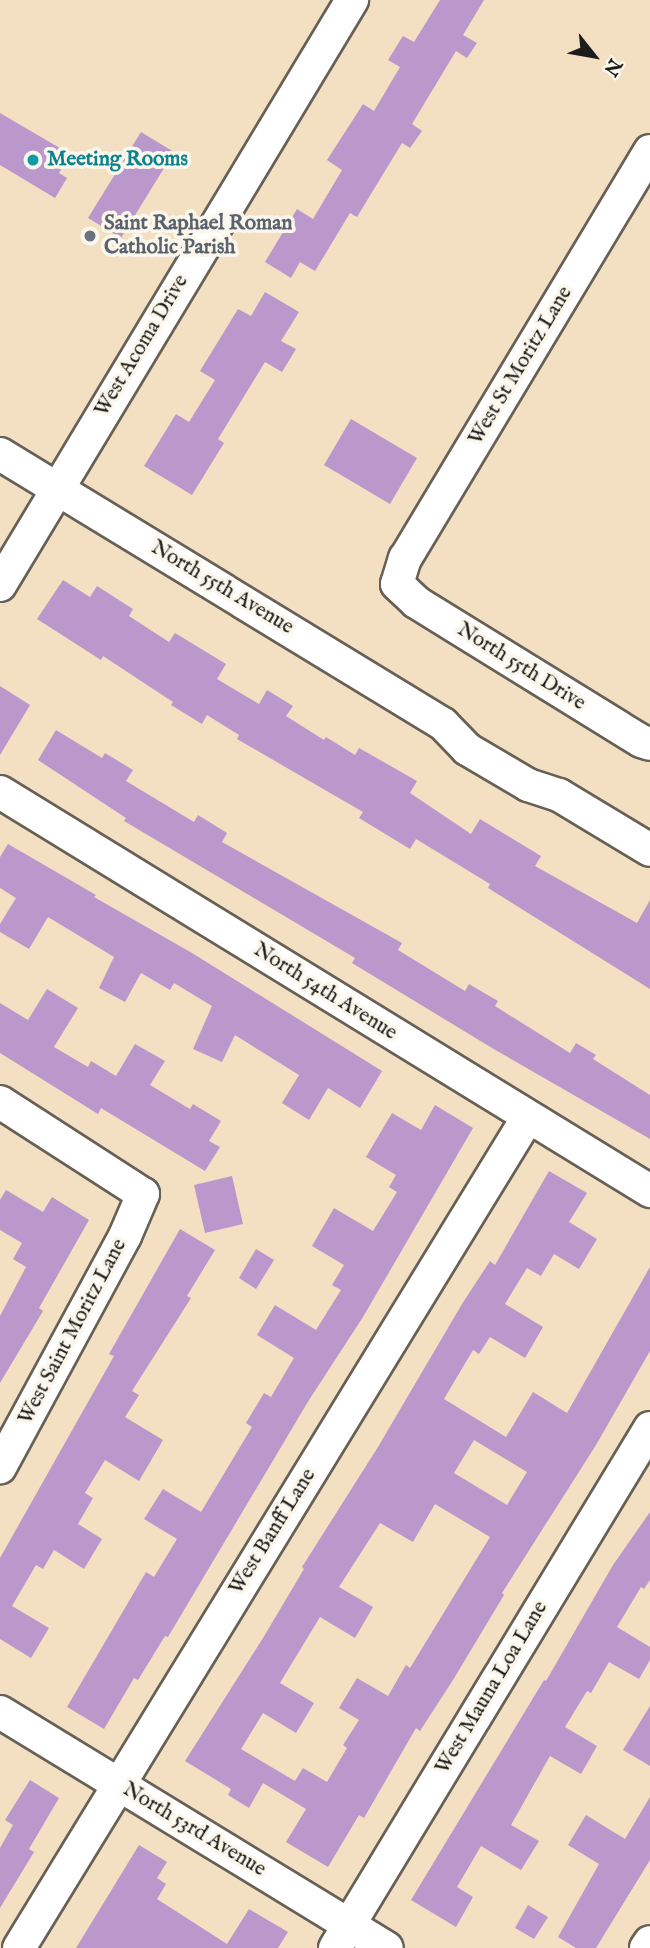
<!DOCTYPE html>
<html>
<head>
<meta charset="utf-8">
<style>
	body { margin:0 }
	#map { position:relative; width:650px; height:1948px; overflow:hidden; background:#f3dfc2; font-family:"IM FELL English",serif }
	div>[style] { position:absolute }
	.building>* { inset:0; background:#bb98cc }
	.roads { filter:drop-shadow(2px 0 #676056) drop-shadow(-2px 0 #676056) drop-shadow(0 2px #676056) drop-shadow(0 -2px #676056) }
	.minor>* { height:32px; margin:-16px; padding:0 16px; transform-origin:16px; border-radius:16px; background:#fff }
	.dots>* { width:19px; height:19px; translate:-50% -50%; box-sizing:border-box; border:4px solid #fbf7ec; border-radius:50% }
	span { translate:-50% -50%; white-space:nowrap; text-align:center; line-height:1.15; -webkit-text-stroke:7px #fbf7ec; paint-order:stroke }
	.culture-label { font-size:21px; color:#0d838f; font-weight:700 }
	.left { translate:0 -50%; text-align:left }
	.worship-label { font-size:21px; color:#5b616d; font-weight:700 }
	.street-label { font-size:21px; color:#1c1c1c }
	.north { position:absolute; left:559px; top:21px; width:70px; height:70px; -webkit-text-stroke:5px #fbf7ec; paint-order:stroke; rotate:121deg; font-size:19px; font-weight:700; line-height:28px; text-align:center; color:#1c1c1c }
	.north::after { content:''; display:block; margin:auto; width:24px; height:32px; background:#1c1c1c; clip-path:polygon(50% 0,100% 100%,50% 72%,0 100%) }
</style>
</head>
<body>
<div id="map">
	<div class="building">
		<div style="clip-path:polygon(440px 0,484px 0,463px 35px,477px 43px,467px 58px,456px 51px,412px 124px,422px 131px,410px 148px,402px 143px,357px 217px,350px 213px,315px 271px,300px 262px,291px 278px,265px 262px,297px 209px,313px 219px,342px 170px,327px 160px,363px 104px,374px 111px,400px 67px,388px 60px,403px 36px,414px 42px)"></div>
		<div style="clip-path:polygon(0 113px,70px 154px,59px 173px,67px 178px,55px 198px,0 165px)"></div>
		<div style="clip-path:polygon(141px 132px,174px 152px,121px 238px,88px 218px)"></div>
		<div style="clip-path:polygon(265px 292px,299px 312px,281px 341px,296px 349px,282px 372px,265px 362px,218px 439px,224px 443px,192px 495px,144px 466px,176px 414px,189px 422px,215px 380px,200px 371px,238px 309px,251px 316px)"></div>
		<div style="clip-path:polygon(351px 419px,417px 458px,390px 504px,324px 465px)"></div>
		<div style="clip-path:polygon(63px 580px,90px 597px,97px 586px,133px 609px,129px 616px,169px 642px,175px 633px,226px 664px,217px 679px,259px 704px,267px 690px,293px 706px,286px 716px,324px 740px,326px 737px,355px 755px,359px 748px,417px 781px,410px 793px,471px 834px,480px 819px,541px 856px,535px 866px,637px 923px,650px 900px,650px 989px,488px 888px,490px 884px,416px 839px,410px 849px,359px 818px,363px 812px,237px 739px,239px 735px,207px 715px,202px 724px,171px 705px,173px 702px,103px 656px,101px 660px,37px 619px)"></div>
		<div style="clip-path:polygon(0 686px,30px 705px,0 755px)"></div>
		<div style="clip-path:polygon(56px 730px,102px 758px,105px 753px,133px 770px,126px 781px,194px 822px,198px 815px,227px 833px,222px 842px,402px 943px,398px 950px,465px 991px,469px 984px,498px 1001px,495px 1006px,570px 1053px,576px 1043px,596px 1055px,593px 1059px,650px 1095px,650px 1139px,492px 1048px,352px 963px,355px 958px,124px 821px,126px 818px,38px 760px)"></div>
		<div style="clip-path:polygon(8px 844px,96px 895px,94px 897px,192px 953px,382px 1071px,360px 1108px,328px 1088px,309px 1120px,282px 1103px,299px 1075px,235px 1035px,222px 1062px,193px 1049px,212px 1006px,174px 983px,170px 990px,141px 973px,125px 1002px,99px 988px,114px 957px,48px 917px,29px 949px,0 932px,0 924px,16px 898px,0 888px,0 857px)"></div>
		<div style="clip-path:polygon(47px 989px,78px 1008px,54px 1047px,88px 1067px,91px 1061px,116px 1076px,135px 1044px,165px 1061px,150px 1085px,190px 1109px,193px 1104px,221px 1121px,209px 1141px,220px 1147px,205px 1171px,101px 1108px,98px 1114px,0 1053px,0 1003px,28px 1020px)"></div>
		<div style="clip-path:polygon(435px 1105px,473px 1128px,363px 1317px,309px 1400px,168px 1637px,165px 1636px,138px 1680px,134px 1678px,104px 1729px,67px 1707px,146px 1572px,154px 1577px,177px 1539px,144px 1519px,163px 1489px,201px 1512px,252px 1427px,246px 1423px,264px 1393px,271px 1397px,294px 1358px,257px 1335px,275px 1305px,316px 1330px,341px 1290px,332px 1285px,344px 1265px,312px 1246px,334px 1208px,373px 1231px,397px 1192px,389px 1187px,396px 1175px,366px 1157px,392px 1113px,421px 1130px)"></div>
		<div style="clip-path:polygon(evenodd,549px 1171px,587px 1193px,569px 1222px,597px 1239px,579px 1269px,554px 1254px,541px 1276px,527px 1268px,505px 1304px,543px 1327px,525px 1358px,490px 1337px,479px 1354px,473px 1350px,444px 1399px,506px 1437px,533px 1392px,567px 1413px,650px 1267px,650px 1351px,596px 1445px,502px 1593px,504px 1595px,453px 1680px,420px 1731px,416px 1728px,364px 1818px,359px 1815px,328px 1867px,286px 1842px,306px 1809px,263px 1783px,249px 1808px,228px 1795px,231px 1789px,185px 1761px,263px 1638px,304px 1569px,302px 1567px,378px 1447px,462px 1304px,490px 1261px,495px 1265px,549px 1171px,474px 1440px,527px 1472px,507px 1505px,454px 1473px,474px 1440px,549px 1171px,435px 1504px,490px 1537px,410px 1668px,406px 1665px,388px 1696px,357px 1678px,339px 1708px,359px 1720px,343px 1745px,347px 1748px,327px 1782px,303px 1768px,295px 1781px,241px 1749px,263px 1713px,296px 1733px,314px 1703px,280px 1683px,320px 1617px,355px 1638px,373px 1607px,339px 1587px,380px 1523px,413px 1542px,435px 1504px)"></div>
		<div style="clip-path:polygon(232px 1176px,243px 1224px,205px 1233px,194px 1185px)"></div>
		<div style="clip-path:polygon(6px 1190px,43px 1212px,52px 1197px,89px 1220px,39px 1308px,43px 1311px,0 1383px,0 1316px,26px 1267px,13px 1259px,22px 1243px,0 1230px,0 1200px)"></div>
		<div style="clip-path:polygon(180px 1229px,215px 1250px,187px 1296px,191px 1298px,132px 1391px,139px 1395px,125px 1417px,163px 1440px,139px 1481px,105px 1460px,85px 1493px,93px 1498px,78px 1524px,102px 1539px,84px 1569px,54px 1550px,43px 1569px,36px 1565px,12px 1606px,49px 1628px,31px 1658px,0 1639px,0 1558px,114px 1356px,109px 1354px)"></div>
		<div style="clip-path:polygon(256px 1249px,274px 1260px,256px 1289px,239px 1278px)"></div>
		<div style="clip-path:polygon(650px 1512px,650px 1580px,644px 1589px,641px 1587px,617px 1627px,650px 1647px,650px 1660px,639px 1679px,609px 1662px,591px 1693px,587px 1691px,565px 1727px,597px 1746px,581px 1774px,550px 1756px,511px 1825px,539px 1841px,521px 1870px,481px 1846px,457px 1887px,473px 1897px,456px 1927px,411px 1900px,544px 1680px,546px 1681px,613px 1565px)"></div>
		<div style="clip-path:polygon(650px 1706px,650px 1766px,623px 1750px)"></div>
		<div style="clip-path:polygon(30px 1780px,59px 1798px,29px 1849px,34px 1852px,0 1908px,0 1848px,13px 1825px,5px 1820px)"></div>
		<div style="clip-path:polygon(650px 1797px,650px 1860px,596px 1948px,576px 1948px,558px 1937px,599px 1864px,568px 1845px,586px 1815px,625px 1839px)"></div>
		<div style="clip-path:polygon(139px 1845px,167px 1862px,157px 1878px,166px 1884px,157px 1899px,227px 1944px,249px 1909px,288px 1932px,278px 1948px,76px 1948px)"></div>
		<div style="clip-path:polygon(528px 1905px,548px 1917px,534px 1939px,515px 1928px)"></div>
	</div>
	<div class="roads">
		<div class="minor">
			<div style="left:650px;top:151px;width:475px;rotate:121deg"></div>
			<div style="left:405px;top:558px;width:27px;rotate:107deg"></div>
			<div style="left:397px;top:584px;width:26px;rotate:43deg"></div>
			<div style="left:416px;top:602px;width:264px;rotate:31.7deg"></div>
			<div style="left:641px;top:741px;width:9px;rotate:18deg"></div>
			<div style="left:0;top:454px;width:519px;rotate:31.36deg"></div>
			<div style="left:443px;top:724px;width:35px;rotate:46deg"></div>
			<div style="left:467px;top:749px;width:71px;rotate:30.5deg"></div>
			<div style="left:528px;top:785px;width:33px;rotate:18deg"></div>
			<div style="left:559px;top:795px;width:106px;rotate:31.1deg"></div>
			<div style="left:0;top:585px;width:683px;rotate:-58.96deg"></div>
			<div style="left:0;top:792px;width:763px;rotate:31.54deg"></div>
			<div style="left:0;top:1102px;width:170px;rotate:32.8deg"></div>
			<div style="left:143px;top:1194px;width:46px;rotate:113.2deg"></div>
			<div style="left:125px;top:1236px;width:263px;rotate:118.4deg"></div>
			<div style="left:0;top:1712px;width:453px;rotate:31.4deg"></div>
			<div style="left:19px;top:1948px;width:974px;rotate:-58.51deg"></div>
			<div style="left:335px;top:1948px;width:608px;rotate:-58.79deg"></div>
			<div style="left:646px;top:1948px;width:7px;rotate:-56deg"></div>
		</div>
	</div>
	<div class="dots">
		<div style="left:33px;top:160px;background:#0f9aa8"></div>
		<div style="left:90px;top:236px;background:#6b7280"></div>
	</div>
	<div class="culture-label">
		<span class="left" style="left:47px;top:160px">Meeting Rooms</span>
	</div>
	<div class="worship-label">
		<span class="left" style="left:104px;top:236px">Saint Raphael Roman<br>Catholic Parish</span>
	</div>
	<div class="street-label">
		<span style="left:142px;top:346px;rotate:-59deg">West Acoma Drive</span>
		<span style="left:521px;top:366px;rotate:-59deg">West St Moritz Lane</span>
		<span style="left:222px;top:588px;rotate:31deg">North 55th Avenue</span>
		<span style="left:521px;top:667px;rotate:32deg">North 55th Drive</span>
		<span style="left:325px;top:992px;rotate:32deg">North 54th Avenue</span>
		<span style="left:73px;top:1332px;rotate:-62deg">West Saint Moritz Lane</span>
		<span style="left:273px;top:1532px;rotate:-58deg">West Banff Lane</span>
		<span style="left:492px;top:1688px;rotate:-59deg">West Mauna Loa Lane</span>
		<span style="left:194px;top:1830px;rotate:31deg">North 53rd Avenue</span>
	</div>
	<div class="north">N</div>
</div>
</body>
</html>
